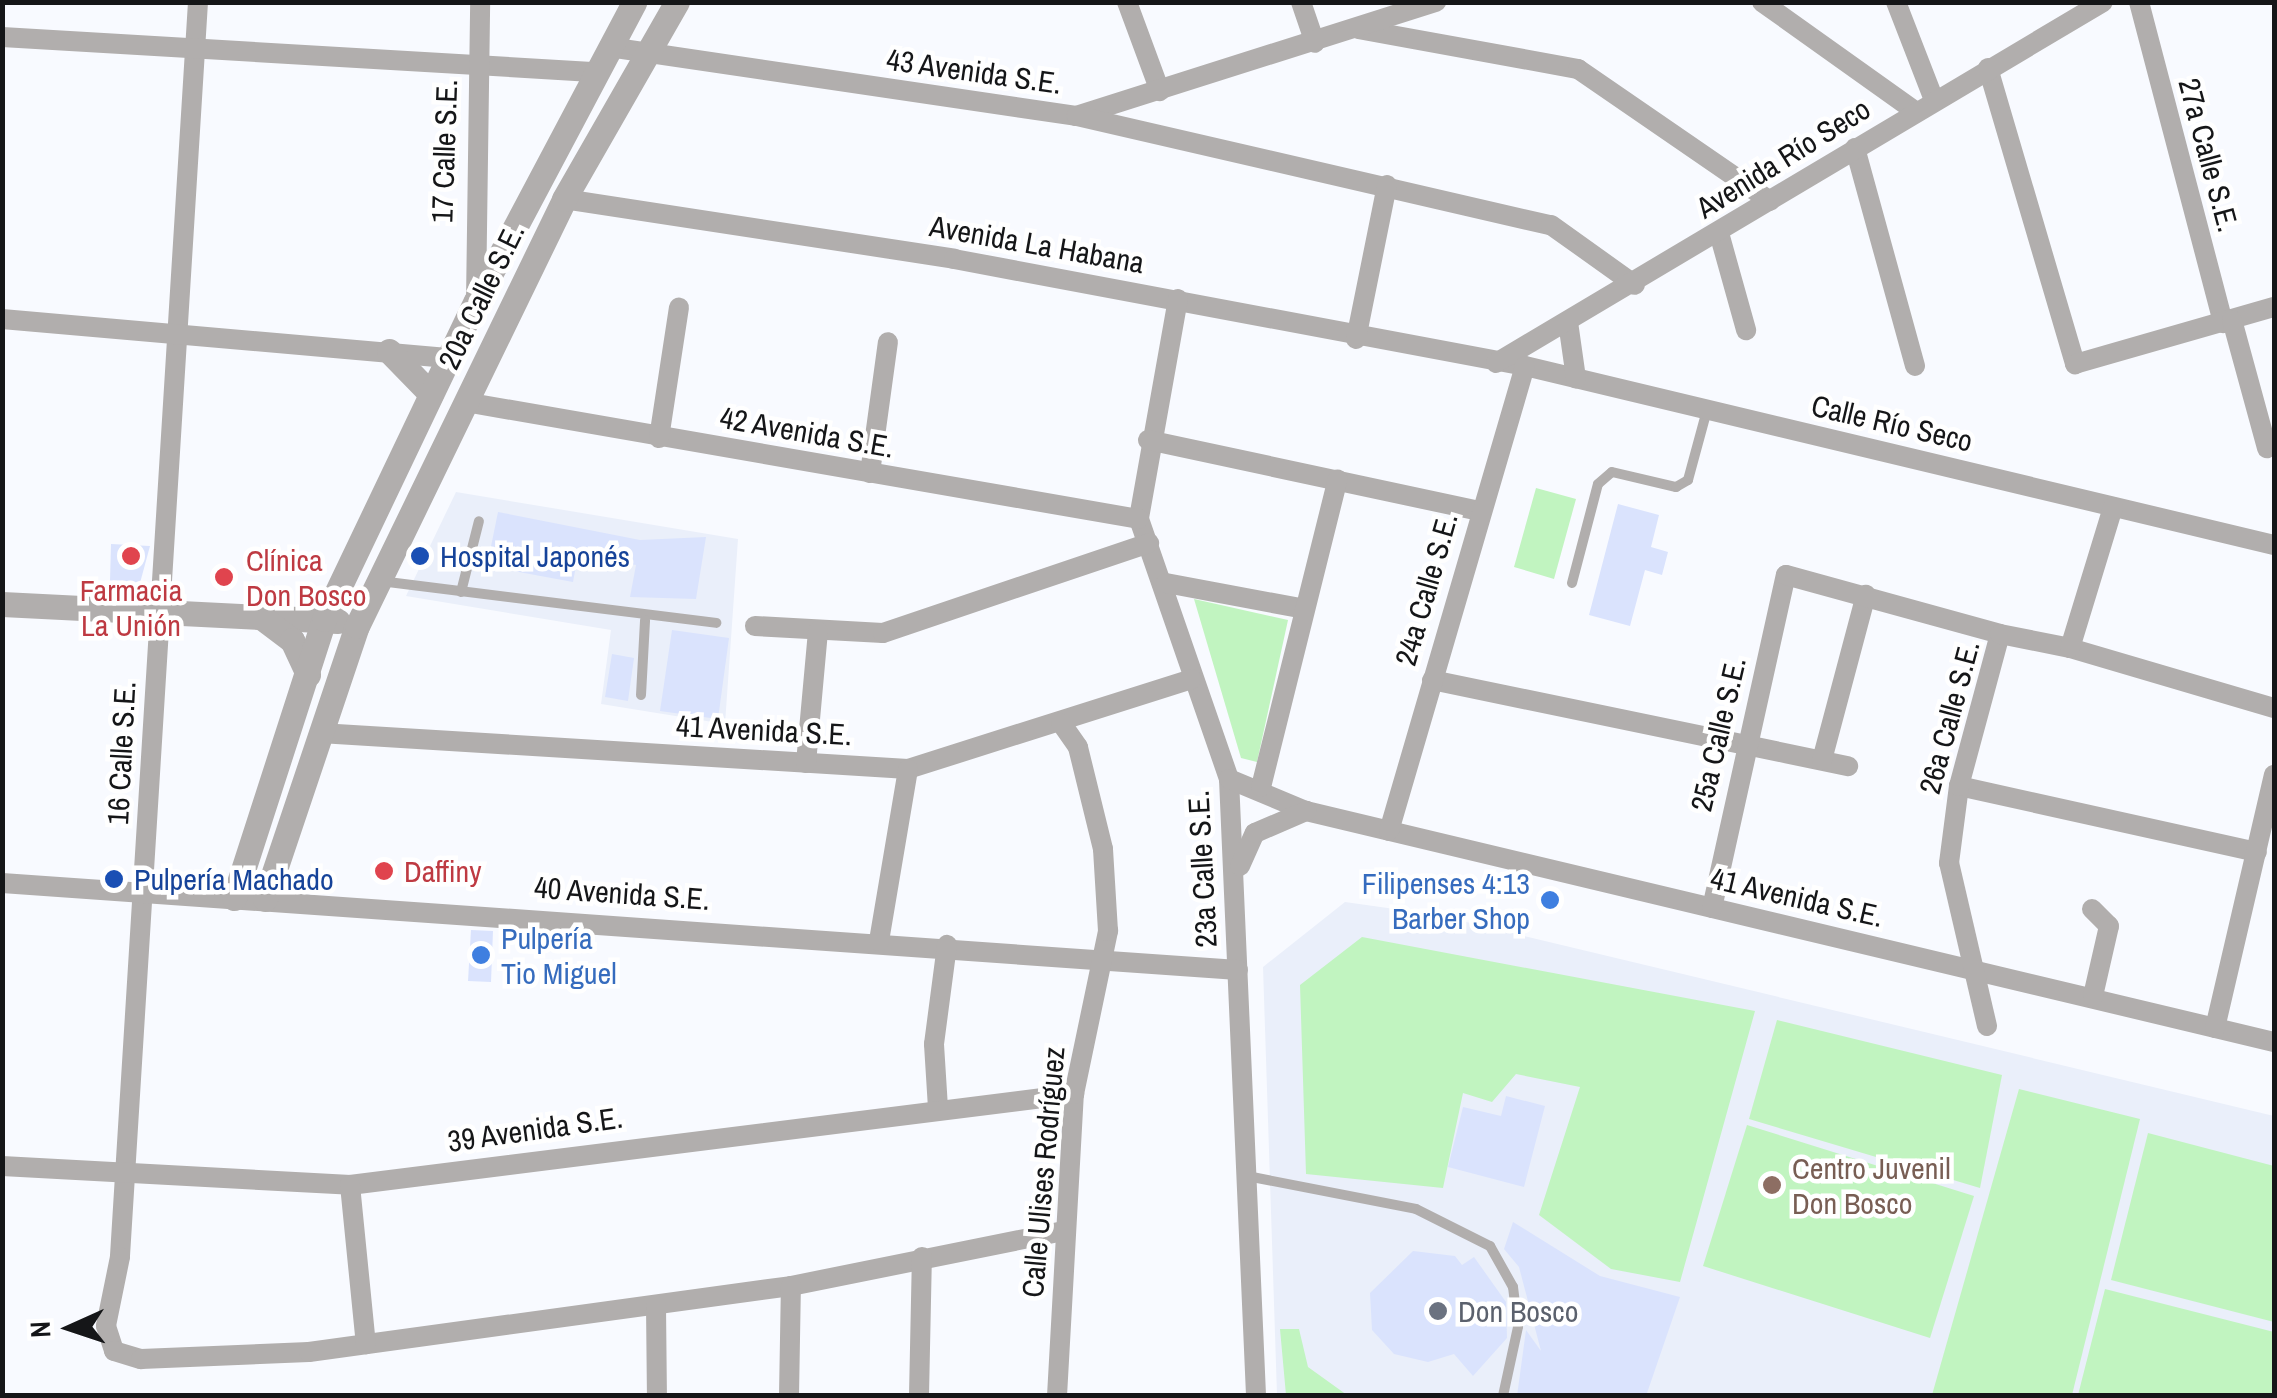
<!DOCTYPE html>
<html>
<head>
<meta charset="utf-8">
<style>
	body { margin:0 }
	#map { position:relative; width:2277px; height:1398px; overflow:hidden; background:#f8faff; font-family:"Archivo Narrow",sans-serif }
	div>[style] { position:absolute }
	.built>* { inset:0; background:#eaeffa }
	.green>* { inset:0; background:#c1f4c0 }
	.building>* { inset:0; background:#dae3fd }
	.service>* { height:10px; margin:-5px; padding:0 5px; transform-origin:5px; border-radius:5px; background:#b1aead }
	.minor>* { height:20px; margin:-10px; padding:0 10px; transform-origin:10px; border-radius:10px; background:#b1aead }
	.tertiary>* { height:25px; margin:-12.5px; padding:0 12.5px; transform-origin:12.5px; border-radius:12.5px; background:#b1aead }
	.dots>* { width:28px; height:28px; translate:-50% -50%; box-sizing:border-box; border:5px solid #fff; border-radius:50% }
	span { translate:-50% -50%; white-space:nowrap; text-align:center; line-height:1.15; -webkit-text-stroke:9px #fff; paint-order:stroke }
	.street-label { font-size:30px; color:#151618 }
	.transit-label { font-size:30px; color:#164399 }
	.left { translate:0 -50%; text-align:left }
	.health-label { font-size:30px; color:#be3a42 }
	.shop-label { font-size:30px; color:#366cbe }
	.right { translate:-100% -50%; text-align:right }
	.education-label { font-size:30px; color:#785e54 }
	.worship-label { font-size:30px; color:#5b616d }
	.frame { position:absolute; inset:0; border:5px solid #151618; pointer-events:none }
	.north { position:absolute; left:20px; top:1278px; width:100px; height:100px; -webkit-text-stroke:8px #fff; paint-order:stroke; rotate:267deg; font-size:28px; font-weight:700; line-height:40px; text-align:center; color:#151618 }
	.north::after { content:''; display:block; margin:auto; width:35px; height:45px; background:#151618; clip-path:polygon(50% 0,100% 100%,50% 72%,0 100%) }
</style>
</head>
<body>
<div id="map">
	<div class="built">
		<div style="clip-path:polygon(456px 492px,738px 539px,725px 724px,601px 704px,611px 630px,406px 596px)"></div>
		<div style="clip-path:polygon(1345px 902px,1437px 915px,2274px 1116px,2274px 1395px,1277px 1395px,1263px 967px)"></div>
	</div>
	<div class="green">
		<div style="clip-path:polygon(1536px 488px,1576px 499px,1554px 579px,1514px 567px)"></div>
		<div style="clip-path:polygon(1194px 599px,1288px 620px,1257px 762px,1241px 758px)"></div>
		<div style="clip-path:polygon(1362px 937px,1755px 1011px,1680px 1282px,1611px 1269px,1539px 1215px,1580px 1087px,1516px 1074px,1492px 1102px,1463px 1093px,1443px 1188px,1306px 1174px,1300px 985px)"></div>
		<div style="clip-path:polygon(1777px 1020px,2002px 1075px,1980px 1188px,1749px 1119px)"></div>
		<div style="clip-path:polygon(2019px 1089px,2140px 1119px,2072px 1395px,1932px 1395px)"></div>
		<div style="clip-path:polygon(1747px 1125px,1974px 1196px,1930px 1338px,1703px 1266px)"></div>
		<div style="clip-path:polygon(2148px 1133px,2274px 1166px,2274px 1322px,2111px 1280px)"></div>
		<div style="clip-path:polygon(2105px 1289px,2274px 1332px,2274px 1395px,2078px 1395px)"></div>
		<div style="clip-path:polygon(1280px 1329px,1299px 1329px,1308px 1367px,1347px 1395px,1286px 1395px)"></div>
	</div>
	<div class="building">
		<div style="clip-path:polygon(1618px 504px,1659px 515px,1651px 547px,1668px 552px,1662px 575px,1645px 570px,1630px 626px,1589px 615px)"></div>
		<div style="clip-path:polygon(498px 512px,640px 540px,706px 537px,696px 599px,630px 597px,636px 565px,578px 555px,573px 582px,487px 566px)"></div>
		<div style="clip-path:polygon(111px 544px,150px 546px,140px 583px,110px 581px)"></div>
		<div style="clip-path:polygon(672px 630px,729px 638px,718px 719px,660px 711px)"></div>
		<div style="clip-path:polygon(612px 654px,634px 658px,628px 701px,605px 697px)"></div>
		<div style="clip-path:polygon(471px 930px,493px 931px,491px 982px,468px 981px)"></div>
		<div style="clip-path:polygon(1506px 1096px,1545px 1106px,1524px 1187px,1448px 1167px,1463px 1107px,1501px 1116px)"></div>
		<div style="clip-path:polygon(1513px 1222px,1600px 1276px,1680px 1297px,1646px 1396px,1517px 1396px,1526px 1330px,1541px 1351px,1519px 1267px,1504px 1249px)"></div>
		<div style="clip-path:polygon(1413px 1251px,1455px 1256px,1462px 1265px,1474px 1257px,1506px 1302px,1507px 1338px,1473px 1376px,1454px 1354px,1428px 1362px,1394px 1354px,1372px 1330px,1370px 1293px)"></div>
	</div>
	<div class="service">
		<div style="left:380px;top:581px;width:339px;rotate:7.1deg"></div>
		<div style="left:1572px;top:583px;width:102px;rotate:-75.3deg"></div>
		<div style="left:1598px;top:484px;width:18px;rotate:-41deg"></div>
		<div style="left:1612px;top:472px;width:66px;rotate:13.2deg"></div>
		<div style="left:1676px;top:487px;width:14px;rotate:-30deg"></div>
		<div style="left:1688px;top:480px;width:73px;rotate:-74.8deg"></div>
		<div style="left:461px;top:592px;width:73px;rotate:-75.8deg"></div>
		<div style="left:641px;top:695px;width:75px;rotate:-86.9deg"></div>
		<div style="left:1247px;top:1176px;width:172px;rotate:11deg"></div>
		<div style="left:1416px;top:1209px;width:83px;rotate:26.6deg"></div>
		<div style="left:1490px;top:1246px;width:47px;rotate:60.7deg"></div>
		<div style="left:1513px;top:1287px;width:40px;rotate:82.9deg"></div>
		<div style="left:1518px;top:1327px;width:71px;rotate:102.3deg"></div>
	</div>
	<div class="minor">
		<div style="left:198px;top:2px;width:1257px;rotate:93.56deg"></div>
		<div style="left:120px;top:1257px;width:70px;rotate:101.5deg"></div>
		<div style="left:106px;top:1326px;width:26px;rotate:72deg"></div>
		<div style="left:114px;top:1351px;width:28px;rotate:17deg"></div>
		<div style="left:141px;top:1359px;width:168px;rotate:-2.4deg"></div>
		<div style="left:309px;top:1352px;width:486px;rotate:-7.8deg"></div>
		<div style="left:791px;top:1286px;width:278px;rotate:-11.4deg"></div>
		<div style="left:1127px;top:2px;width:95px;rotate:69.7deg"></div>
		<div style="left:1301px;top:2px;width:43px;rotate:71.1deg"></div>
		<div style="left:1762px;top:2px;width:188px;rotate:35.5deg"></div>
		<div style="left:1896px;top:2px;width:105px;rotate:68.8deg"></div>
		<div style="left:2139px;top:2px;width:332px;rotate:75.3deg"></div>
		<div style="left:1358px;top:29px;width:224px;rotate:10.3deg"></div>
		<div style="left:1578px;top:69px;width:233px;rotate:34.5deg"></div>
		<div style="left:2px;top:37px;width:591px;rotate:3.39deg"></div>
		<div style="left:609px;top:47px;width:472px;rotate:8.4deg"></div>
		<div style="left:1076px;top:116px;width:378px;rotate:-17.6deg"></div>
		<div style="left:1988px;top:68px;width:309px;rotate:73.6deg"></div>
		<div style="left:2075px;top:364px;width:207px;rotate:-16deg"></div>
		<div style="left:1077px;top:116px;width:486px;rotate:13deg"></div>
		<div style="left:1551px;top:225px;width:103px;rotate:35.5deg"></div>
		<div style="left:1855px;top:148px;width:226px;rotate:74.6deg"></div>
		<div style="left:564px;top:199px;width:395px;rotate:8.7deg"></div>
		<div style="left:954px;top:259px;width:581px;rotate:10.61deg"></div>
		<div style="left:1525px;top:366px;width:770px;rotate:13.44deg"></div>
		<div style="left:1719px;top:233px;width:101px;rotate:74.4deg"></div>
		<div style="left:1178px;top:299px;width:223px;rotate:100.1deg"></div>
		<div style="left:1139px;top:519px;width:275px;rotate:70.9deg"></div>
		<div style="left:1229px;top:779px;width:618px;rotate:87.49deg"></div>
		<div style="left:476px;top:301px;width:299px;rotate:-89.2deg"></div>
		<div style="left:2px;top:319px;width:450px;rotate:5deg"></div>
		<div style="left:2232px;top:320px;width:133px;rotate:74.7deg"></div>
		<div style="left:1568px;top:322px;width:57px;rotate:81.9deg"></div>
		<div style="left:1356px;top:339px;width:157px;rotate:-78.6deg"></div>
		<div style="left:1496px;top:363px;width:706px;rotate:-30.74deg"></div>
		<div style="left:465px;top:402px;width:684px;rotate:9.85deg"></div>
		<div style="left:659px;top:438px;width:132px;rotate:-81.3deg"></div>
		<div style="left:1148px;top:440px;width:339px;rotate:12.1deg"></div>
		<div style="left:870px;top:473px;width:132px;rotate:-82.2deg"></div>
		<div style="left:1166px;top:583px;width:141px;rotate:10.6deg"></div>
		<div style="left:755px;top:626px;width:128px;rotate:3.1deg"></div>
		<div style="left:883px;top:633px;width:281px;rotate:-18.7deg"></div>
		<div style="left:2070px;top:648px;width:213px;rotate:16.4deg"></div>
		<div style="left:1432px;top:680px;width:425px;rotate:11.7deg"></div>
		<div style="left:320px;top:733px;width:589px;rotate:3.5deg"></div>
		<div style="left:908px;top:769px;width:297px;rotate:-17.6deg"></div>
		<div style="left:1822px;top:760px;width:171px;rotate:-75.1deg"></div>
		<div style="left:806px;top:763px;width:132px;rotate:-84.8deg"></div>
		<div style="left:1229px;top:779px;width:83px;rotate:22.6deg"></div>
		<div style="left:1306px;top:811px;width:995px;rotate:13.42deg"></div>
		<div style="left:1959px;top:786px;width:305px;rotate:12.5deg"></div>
		<div style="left:1261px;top:787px;width:317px;rotate:-76deg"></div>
		<div style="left:1389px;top:831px;width:484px;rotate:-73.7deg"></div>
		<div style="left:1240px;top:866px;width:36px;rotate:-66deg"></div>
		<div style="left:1255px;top:833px;width:56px;rotate:-23.3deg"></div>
		<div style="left:2px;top:883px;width:1239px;rotate:4.03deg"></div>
		<div style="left:1712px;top:908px;width:341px;rotate:-77.5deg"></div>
		<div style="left:1786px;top:575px;width:222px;rotate:15.4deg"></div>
		<div style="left:2092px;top:909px;width:24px;rotate:45deg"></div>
		<div style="left:2109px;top:926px;width:72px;rotate:102.9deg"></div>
		<div style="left:879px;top:941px;width:174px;rotate:-80.4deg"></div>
		<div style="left:1987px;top:1026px;width:167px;rotate:-103.1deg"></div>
		<div style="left:1949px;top:863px;width:78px;rotate:-82.6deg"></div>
		<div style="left:1959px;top:786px;width:157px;rotate:-74.9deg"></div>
		<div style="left:2000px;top:634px;width:71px;rotate:11.3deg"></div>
		<div style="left:2070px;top:648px;width:147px;rotate:-73deg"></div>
		<div style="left:2215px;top:1028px;width:260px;rotate:-76.9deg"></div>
		<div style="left:938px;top:1108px;width:64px;rotate:-93.6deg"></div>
		<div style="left:934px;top:1044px;width:100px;rotate:-82.5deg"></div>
		<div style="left:2px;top:1166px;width:349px;rotate:3.1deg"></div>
		<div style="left:350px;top:1185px;width:730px;rotate:-7.16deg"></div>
		<div style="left:350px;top:1185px;width:160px;rotate:84.3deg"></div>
		<div style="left:656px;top:1306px;width:90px;rotate:89.4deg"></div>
		<div style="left:789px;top:1396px;width:110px;rotate:-89deg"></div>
		<div style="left:919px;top:1396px;width:139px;rotate:-88.8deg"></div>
		<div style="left:1057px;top:1396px;width:302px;rotate:-86.8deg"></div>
		<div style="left:1074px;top:1094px;width:167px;rotate:-78.2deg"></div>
		<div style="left:1108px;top:931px;width:82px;rotate:-93.5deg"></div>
		<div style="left:1103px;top:849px;width:105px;rotate:-103.8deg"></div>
		<div style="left:1078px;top:747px;width:29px;rotate:-125deg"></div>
	</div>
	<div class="tertiary">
		<div style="left:389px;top:351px;width:60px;rotate:45.7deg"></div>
		<div style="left:2px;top:604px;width:336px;rotate:2.9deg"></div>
		<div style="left:261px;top:617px;width:39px;rotate:37deg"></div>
		<div style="left:292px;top:640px;width:38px;rotate:65deg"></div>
		<div style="left:234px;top:898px;width:293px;rotate:-72.1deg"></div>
		<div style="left:324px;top:619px;width:352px;rotate:-64.5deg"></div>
		<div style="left:476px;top:301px;width:338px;rotate:-62.1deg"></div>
		<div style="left:265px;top:899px;width:288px;rotate:-71.4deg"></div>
		<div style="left:357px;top:626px;width:475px;rotate:-64.1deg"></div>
		<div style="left:564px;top:199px;width:227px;rotate:-60.2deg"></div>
	</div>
	<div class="dots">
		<div style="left:131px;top:556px;background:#e0444e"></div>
		<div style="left:420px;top:556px;background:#1a4fb4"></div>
		<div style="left:224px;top:577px;background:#e0444e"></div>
		<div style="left:384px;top:871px;background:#e0444e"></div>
		<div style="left:114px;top:879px;background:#1a4fb4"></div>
		<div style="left:1550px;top:900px;background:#3f7fe0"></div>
		<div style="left:481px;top:955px;background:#3f7fe0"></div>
		<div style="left:1772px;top:1185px;background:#8d6e63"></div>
		<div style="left:1438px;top:1311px;background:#6b7280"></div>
	</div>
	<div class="street-label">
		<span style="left:974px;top:71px;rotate:8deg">43 Avenida S.E.</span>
		<span style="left:444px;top:151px;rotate:-88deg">17 Calle S.E.</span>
		<span style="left:2209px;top:155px;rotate:75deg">27a Calle S.E.</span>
		<span style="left:1783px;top:158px;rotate:-32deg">Avenida Río Seco</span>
		<span style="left:1037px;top:244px;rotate:10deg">Avenida La Habana</span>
		<span style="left:481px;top:296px;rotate:-64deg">20a Calle S.E.</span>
		<span style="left:1892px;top:423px;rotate:13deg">Calle Río Seco</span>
		<span style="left:807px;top:432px;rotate:10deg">42 Avenida S.E.</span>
		<span style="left:1426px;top:589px;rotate:-74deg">24a Calle S.E.</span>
		<span style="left:1949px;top:717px;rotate:-75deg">26a Calle S.E.</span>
		<span style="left:764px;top:730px;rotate:3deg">41 Avenida S.E.</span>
		<span style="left:1718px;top:734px;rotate:-77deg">25a Calle S.E.</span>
		<span style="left:121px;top:753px;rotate:-87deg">16 Calle S.E.</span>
		<span style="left:1202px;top:869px;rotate:-93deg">23a Calle S.E.</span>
		<span style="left:622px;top:893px;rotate:4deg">40 Avenida S.E.</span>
		<span style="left:1797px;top:897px;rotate:13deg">41 Avenida S.E.</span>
		<span style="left:535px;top:1129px;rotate:-8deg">39 Avenida S.E.</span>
		<span style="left:1043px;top:1172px;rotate:-85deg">Calle Ulises Rodríguez</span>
	</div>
	<div class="transit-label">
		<span class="left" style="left:440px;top:556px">Hospital Japonés</span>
		<span class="left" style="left:134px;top:879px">Pulpería Machado</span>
	</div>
	<div class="health-label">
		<span class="left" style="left:246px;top:577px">Clínica<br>Don Bosco</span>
		<span style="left:131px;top:607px">Farmacia<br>La Unión</span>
		<span class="left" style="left:404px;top:871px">Daffiny</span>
	</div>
	<div class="shop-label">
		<span class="right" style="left:1530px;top:900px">Filipenses 4:13<br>Barber Shop</span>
		<span class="left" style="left:501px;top:955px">Pulpería<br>Tio Miguel</span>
	</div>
	<div class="education-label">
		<span class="left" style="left:1792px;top:1185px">Centro Juvenil<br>Don Bosco</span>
	</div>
	<div class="worship-label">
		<span class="left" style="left:1458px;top:1311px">Don Bosco</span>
	</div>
	<div class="frame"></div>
	<div class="north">N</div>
</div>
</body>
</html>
